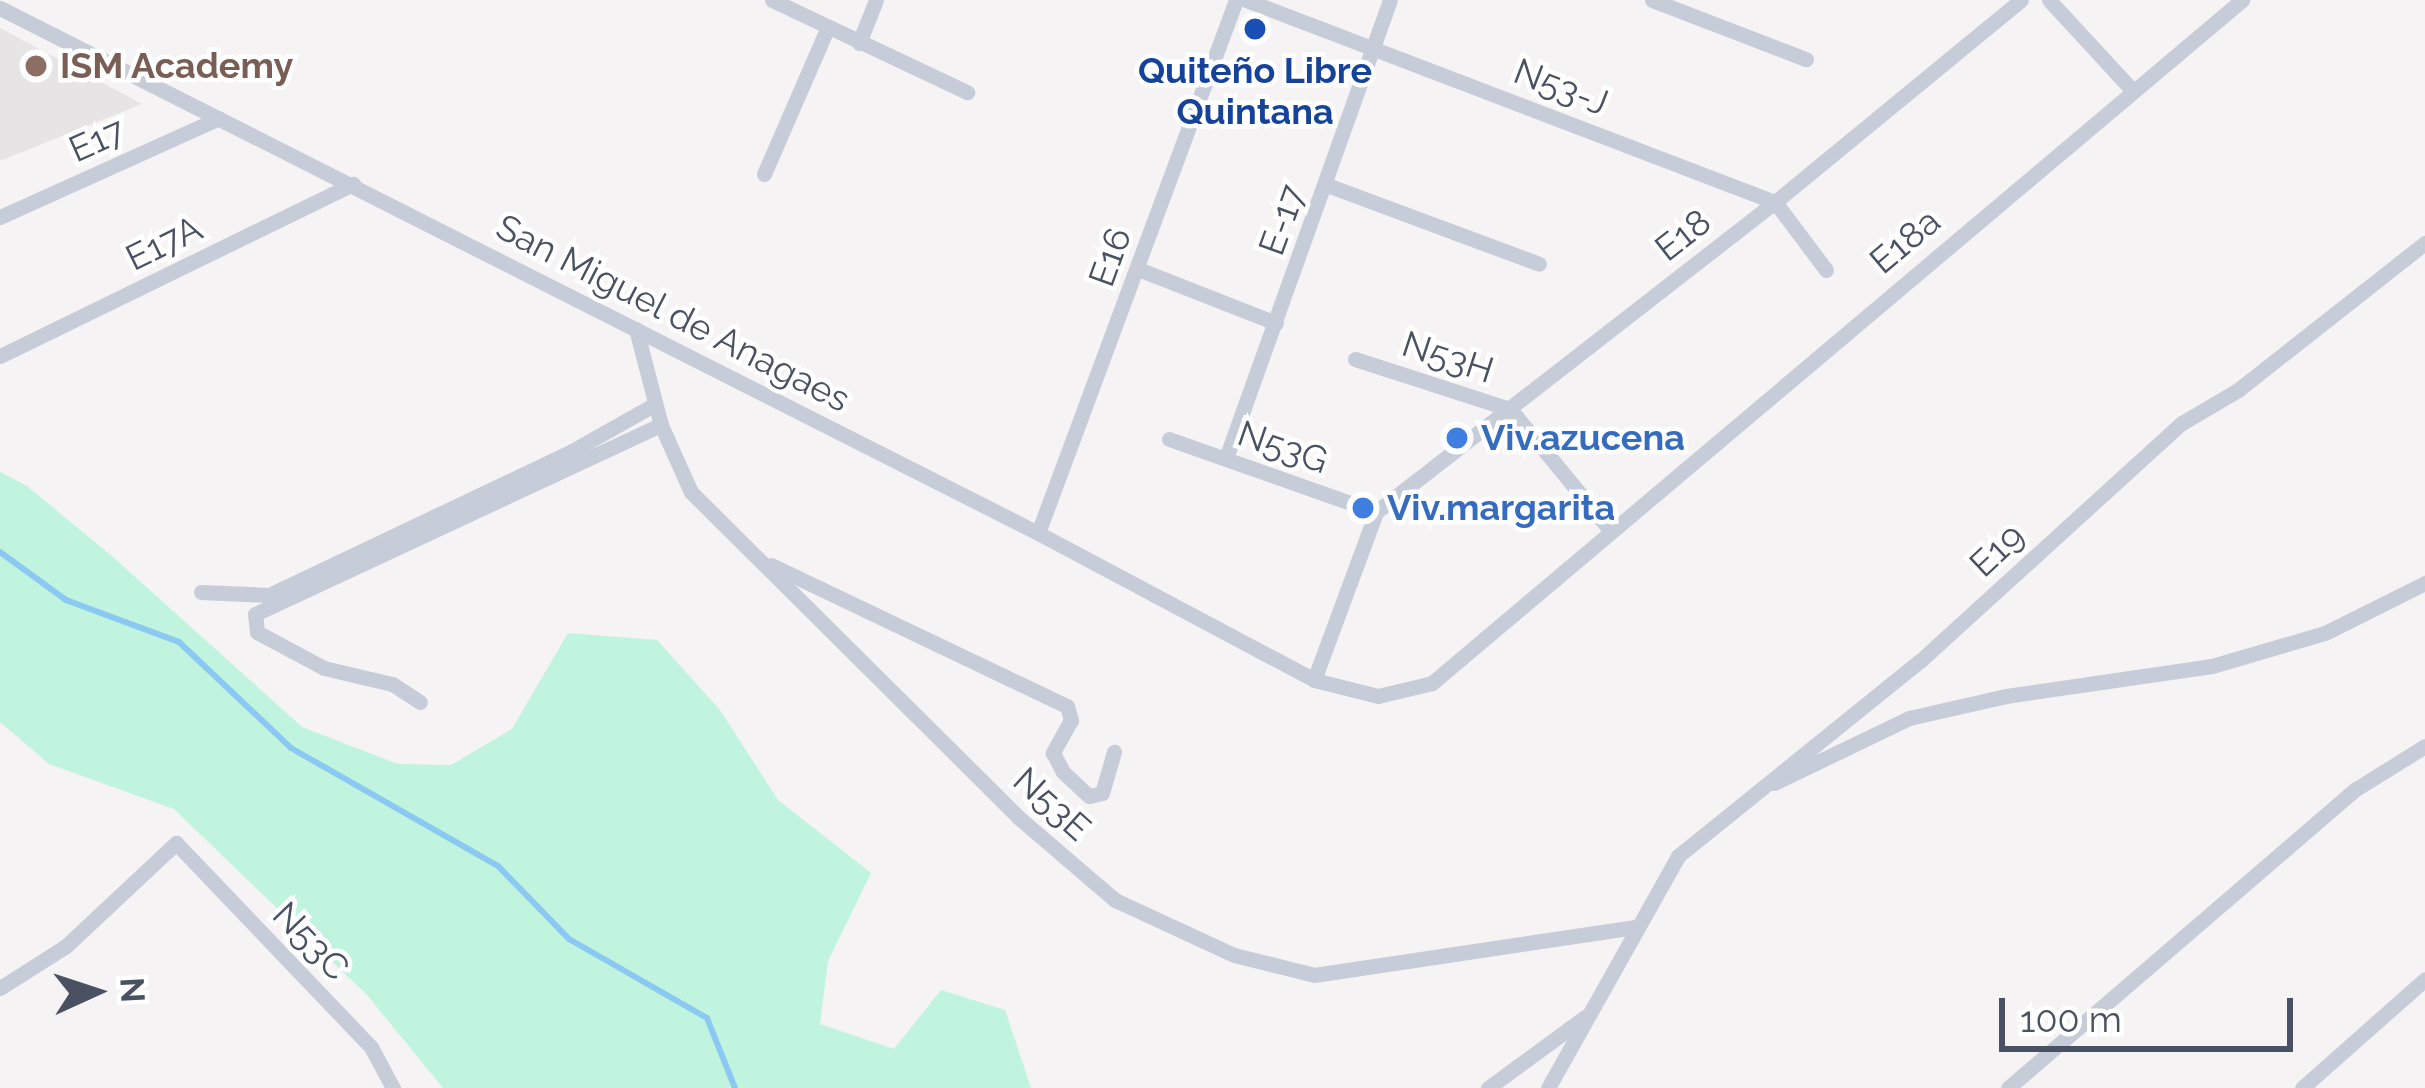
<!DOCTYPE html>
<html>
<head>
<meta charset="utf-8">
<style>
	body { margin:0 }
	#map { position:relative; width:2425px; height:1088px; overflow:hidden; background:#f5f3f3; font-family:Raleway,sans-serif }
	div>[style] { position:absolute }
	.education>* { inset:0; background:#e6e4e5 }
	.green>* { inset:0; background:#c0f4de }
	.stream>* { height:6px; margin:-3px; padding:0 3px; transform-origin:3px; border-radius:3px; background:#8bc9f3 }
	.minor>* { height:15px; margin:-7.5px; padding:0 7.5px; transform-origin:7.5px; border-radius:7.5px; background:#c6ccd8 }
	.dots>* { width:33px; height:33px; translate:-50% -50%; box-sizing:border-box; border:6px solid #fff; border-radius:50% }
	span { translate:-50% -50%; white-space:nowrap; text-align:center; line-height:1.15; -webkit-text-stroke:9px #fff; paint-order:stroke }
	.education-label { font-size:36px; color:#785e54; font-weight:700 }
	.left { translate:0 -50%; text-align:left }
	.transit-label { font-size:36px; color:#164399; font-weight:700 }
	.street-label { font-size:36px; color:#495162 }
	.shop-label { font-size:36px; color:#366cbe; font-weight:700 }
	.north { position:absolute; left:36px; top:932px; width:120px; height:120px; -webkit-text-stroke:9px #fff; paint-order:stroke; rotate:87deg; font-size:33px; font-weight:700; line-height:48px; text-align:center; color:#495162 }
	.north::after { content:''; display:block; margin:auto; width:42px; height:54px; background:#495162; clip-path:polygon(50% 0,100% 100%,50% 72%,0 100%) }
	.scale { position:absolute; left:1999px; top:998px; width:294px; height:54px; box-sizing:border-box; border:6px solid #495162; border-top:0; padding-left:15px; font-size:36px; line-height:42px; white-space:nowrap; color:#495162; -webkit-text-stroke:9px #fff; paint-order:stroke }
</style>
</head>
<body>
<div id="map">
	<div class="education">
		<div style="clip-path:polygon(0 28px,142px 104px,0 161px)"></div>
	</div>
	<div class="green">
		<div style="clip-path:polygon(0 472px,27px 486px,113px 557px,302px 727px,398px 764px,451px 765px,512px 729px,568px 633px,657px 640px,720px 710px,778px 800px,871px 873px,828px 961px,820px 1024px,894px 1049px,941px 990px,1005px 1010px,1031px 1088px,443px 1088px,367px 995px,174px 809px,49px 764px,0 722px)"></div>
	</div>
	<div class="stream">
		<div style="left:0;top:552px;width:82px;rotate:36deg"></div>
		<div style="left:66px;top:600px;width:121px;rotate:20.4deg"></div>
		<div style="left:179px;top:642px;width:154px;rotate:43.4deg"></div>
		<div style="left:291px;top:748px;width:238px;rotate:29.7deg"></div>
		<div style="left:498px;top:866px;width:102px;rotate:45.8deg"></div>
		<div style="left:569px;top:939px;width:159px;rotate:29.8deg"></div>
		<div style="left:707px;top:1018px;width:75px;rotate:68.2deg"></div>
	</div>
	<div class="minor">
		<div style="left:772px;top:0;width:216px;rotate:25.3deg"></div>
		<div style="left:1246px;top:0;width:566px;rotate:20.9deg"></div>
		<div style="left:1775px;top:202px;width:85px;rotate:53.1deg"></div>
		<div style="left:1652px;top:0;width:165px;rotate:21deg"></div>
		<div style="left:2049px;top:0;width:121px;rotate:47.3deg"></div>
		<div style="left:0;top:8px;width:1163px;rotate:26.83deg"></div>
		<div style="left:1038px;top:533px;width:313px;rotate:28deg"></div>
		<div style="left:1314px;top:680px;width:66px;rotate:14deg"></div>
		<div style="left:1378px;top:696px;width:56px;rotate:-13.5deg"></div>
		<div style="left:1432px;top:683px;width:1060px;rotate:-40.14deg"></div>
		<div style="left:859px;top:43px;width:46px;rotate:-68.4deg"></div>
		<div style="left:764px;top:174px;width:160px;rotate:-66.5deg"></div>
		<div style="left:1327px;top:185px;width:226px;rotate:20.4deg"></div>
		<div style="left:0;top:217px;width:240px;rotate:-24.3deg"></div>
		<div style="left:1138px;top:269px;width:148px;rotate:21.4deg"></div>
		<div style="left:636px;top:329px;width:99px;rotate:75.4deg"></div>
		<div style="left:661px;top:425px;width:73px;rotate:65.9deg"></div>
		<div style="left:691px;top:492px;width:461px;rotate:44.8deg"></div>
		<div style="left:1018px;top:817px;width:128px;rotate:40.6deg"></div>
		<div style="left:1115px;top:900px;width:131px;rotate:24.8deg"></div>
		<div style="left:1234px;top:955px;width:82px;rotate:14deg"></div>
		<div style="left:1314px;top:975px;width:325px;rotate:-8.5deg"></div>
		<div style="left:0;top:356px;width:393px;rotate:-26deg"></div>
		<div style="left:1355px;top:359px;width:163px;rotate:17.9deg"></div>
		<div style="left:1510px;top:409px;width:157px;rotate:50.4deg"></div>
		<div style="left:1169px;top:439px;width:219px;rotate:19.4deg"></div>
		<div style="left:1226px;top:458px;width:486px;rotate:-70.3deg"></div>
		<div style="left:1376px;top:512px;width:505px;rotate:-37.85deg"></div>
		<div style="left:1775px;top:202px;width:318px;rotate:-39.4deg"></div>
		<div style="left:1038px;top:533px;width:569px;rotate:-69.62deg"></div>
		<div style="left:771px;top:565px;width:328px;rotate:25.5deg"></div>
		<div style="left:1067px;top:706px;width:15px;rotate:74deg"></div>
		<div style="left:1071px;top:720px;width:38px;rotate:119deg"></div>
		<div style="left:1053px;top:753px;width:21px;rotate:62deg"></div>
		<div style="left:1063px;top:772px;width:35px;rotate:43deg"></div>
		<div style="left:1089px;top:796px;width:13px;rotate:-13deg"></div>
		<div style="left:1102px;top:793px;width:43px;rotate:-73.7deg"></div>
		<div style="left:201px;top:592px;width:68px;rotate:2.5deg"></div>
		<div style="left:269px;top:595px;width:335px;rotate:-25.4deg"></div>
		<div style="left:572px;top:451px;width:95px;rotate:-29.5deg"></div>
		<div style="left:1314px;top:680px;width:179px;rotate:-69.7deg"></div>
		<div style="left:420px;top:702px;width:33px;rotate:-147deg"></div>
		<div style="left:392px;top:684px;width:70px;rotate:-166.8deg"></div>
		<div style="left:324px;top:668px;width:76px;rotate:-151.8deg"></div>
		<div style="left:257px;top:632px;width:18px;rotate:-96deg"></div>
		<div style="left:255px;top:614px;width:448px;rotate:-25deg"></div>
		<div style="left:1774px;top:783px;width:150px;rotate:-25.7deg"></div>
		<div style="left:1909px;top:718px;width:99px;rotate:-12.8deg"></div>
		<div style="left:2006px;top:696px;width:208px;rotate:-8.3deg"></div>
		<div style="left:2212px;top:666px;width:118px;rotate:-16.3deg"></div>
		<div style="left:2325px;top:633px;width:112px;rotate:-26.6deg"></div>
		<div style="left:0;top:988px;width:78px;rotate:-32.5deg"></div>
		<div style="left:66px;top:946px;width:151px;rotate:-43.1deg"></div>
		<div style="left:176px;top:843px;width:282px;rotate:46.3deg"></div>
		<div style="left:371px;top:1047px;width:47px;rotate:61.8deg"></div>
		<div style="left:1488px;top:1088px;width:120px;rotate:-36.2deg"></div>
		<div style="left:1548px;top:1088px;width:266px;rotate:-60.7deg"></div>
		<div style="left:1678px;top:856px;width:311px;rotate:-38.9deg"></div>
		<div style="left:1920px;top:661px;width:354px;rotate:-42.3deg"></div>
		<div style="left:2182px;top:423px;width:65px;rotate:-30.5deg"></div>
		<div style="left:2238px;top:390px;width:238px;rotate:-38.2deg"></div>
		<div style="left:2008px;top:1088px;width:459px;rotate:-40.7deg"></div>
		<div style="left:2356px;top:789px;width:81px;rotate:-31.9deg"></div>
		<div style="left:2302px;top:1088px;width:164px;rotate:-41.5deg"></div>
	</div>
	<div class="dots">
		<div style="left:1255px;top:29px;background:#1a4fb4"></div>
		<div style="left:36px;top:66px;background:#8d6e63"></div>
		<div style="left:1457px;top:438px;background:#3f7fe0"></div>
		<div style="left:1363px;top:508px;background:#3f7fe0"></div>
	</div>
	<div class="education-label">
		<span class="left" style="left:60px;top:66px">ISM Academy</span>
	</div>
	<div class="transit-label">
		<span style="left:1255px;top:91px">Quiteño Libre<br>Quintana</span>
	</div>
	<div class="street-label">
		<span style="left:1561px;top:87px;rotate:21deg">N53-J</span>
		<span style="left:97px;top:140px;rotate:-24deg">E17</span>
		<span style="left:1282px;top:220px;rotate:-70deg">E-17</span>
		<span style="left:1683px;top:235px;rotate:-38deg">E18</span>
		<span style="left:1905px;top:241px;rotate:-40deg">E18a</span>
		<span style="left:164px;top:243px;rotate:-26deg">E17A</span>
		<span style="left:1110px;top:257px;rotate:-70deg">E16</span>
		<span style="left:673px;top:313px;rotate:27deg">San Miguel de Anagaes</span>
		<span style="left:1448px;top:357px;rotate:18deg">N53H</span>
		<span style="left:1283px;top:447px;rotate:19deg">N53G</span>
		<span style="left:1997px;top:550px;rotate:-43deg">E19</span>
		<span style="left:1052px;top:804px;rotate:42deg">N53E</span>
		<span style="left:311px;top:941px;rotate:46deg">N53C</span>
	</div>
	<div class="shop-label">
		<span class="left" style="left:1481px;top:438px">Viv.azucena</span>
		<span class="left" style="left:1387px;top:508px">Viv.margarita</span>
	</div>
	<div class="north">N</div>
	<div class="scale">100 m</div>
</div>
</body>
</html>
